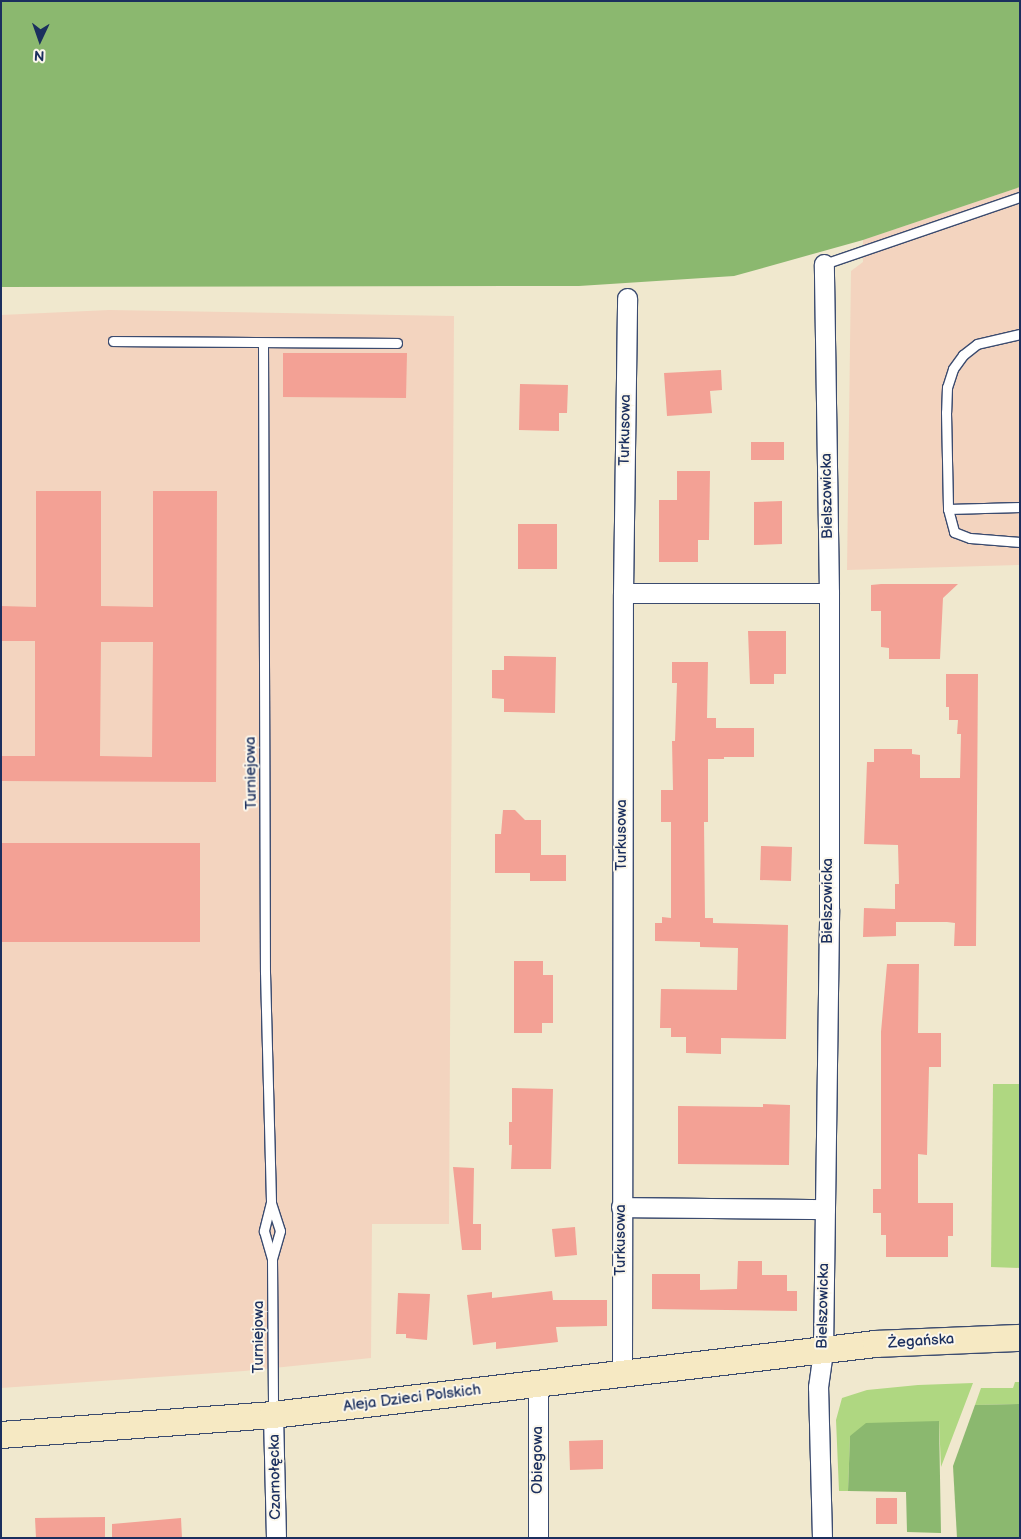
<!DOCTYPE html>
<html>
<head>
<meta charset="utf-8">
<style>
	body { margin:0 }
	#map { position:relative; width:1021px; height:1539px; overflow:hidden; background:#f0e8ce; font-family:"Balsamiq Sans",sans-serif }
	div>[style] { position:absolute }
	.built>* { inset:0; background:#f3d4bf }
	.green>* { inset:0; background:#afd781 }
	.forest>* { inset:0; background:#8bb86f }
	.building>* { inset:0; background:#f3a195 }
	.roads { filter:drop-shadow(1px 0 #3b4b6f) drop-shadow(-1px 0 #3b4b6f) drop-shadow(0 1px #3b4b6f) drop-shadow(0 -1px #3b4b6f) }
	.lane>* { height:9px; margin:-4.5px; padding:0 4.5px; transform-origin:4.5px; border-radius:4.5px; background:#fff }
	.street>* { height:19px; margin:-9.5px; padding:0 9.5px; transform-origin:9.5px; border-radius:9.5px; background:#fff }
	.secondary>* { height:26px; margin:-13px; padding:0 13px; transform-origin:13px; border-radius:13px; background:#f6e9c3 }
	span { translate:-50% -50%; white-space:nowrap; text-align:center; line-height:1.15; -webkit-text-stroke:4px #fbf7ec; paint-order:stroke }
	.street-label { font-size:15px; color:#1b2f5e }
	.frame { position:absolute; inset:0; border:2px solid #1b2f5e; pointer-events:none }
	.north { position:absolute; left:15px; top:15px; width:50px; height:50px; -webkit-text-stroke:4px #fbf7ec; paint-order:stroke; rotate:183deg; font-size:14px; font-weight:700; line-height:20px; text-align:center; color:#1b2f5e }
	.north::after { content:''; display:block; margin:auto; width:18px; height:22px; background:#1b2f5e; clip-path:polygon(50% 0,100% 100%,50% 72%,0 100%) }
</style>
</head>
<body>
<div id="map">
	<div class="built">
		<div style="clip-path:polygon(1020px 187px,1020px 565px,847px 570px,851px 271px,863px 262px,863px 240px)"></div>
		<div style="clip-path:polygon(109px 310px,454px 316px,449px 1224px,372px 1224px,371px 1358px,244px 1371px,1px 1388px,1px 315px)"></div>
	</div>
	<div class="green">
		<div style="clip-path:polygon(993px 1084px,1020px 1084px,1020px 1268px,991px 1267px)"></div>
		<div style="clip-path:polygon(1015px 1382px,1020px 1382px,1020px 1404px,975px 1405px,981px 1388px,1013px 1388px)"></div>
		<div style="clip-path:polygon(973px 1383px,941px 1467px,939px 1421px,850px 1436px,848px 1491px,839px 1491px,836px 1420px,842px 1398px,867px 1390px,918px 1385px)"></div>
	</div>
	<div class="forest">
		<div style="clip-path:polygon(1px 1px,1020px 1px,1020px 187px,863px 240px,734px 276px,579px 286px,1px 287px)"></div>
		<div style="clip-path:polygon(1020px 1404px,1020px 1538px,957px 1538px,953px 1466px,975px 1405px)"></div>
		<div style="clip-path:polygon(939px 1421px,941px 1533px,907px 1532px,906px 1492px,848px 1491px,850px 1436px,866px 1423px)"></div>
	</div>
	<div class="building">
		<div style="clip-path:polygon(283px 353px,407px 353px,406px 398px,283px 397px)"></div>
		<div style="clip-path:polygon(721px 370px,722px 390px,710px 391px,712px 413px,667px 416px,664px 373px)"></div>
		<div style="clip-path:polygon(520px 384px,568px 385px,567px 413px,559px 413px,559px 431px,519px 430px)"></div>
		<div style="clip-path:polygon(751px 442px,784px 442px,784px 460px,751px 460px)"></div>
		<div style="clip-path:polygon(677px 471px,710px 471px,709px 540px,698px 540px,698px 562px,659px 562px,659px 500px,677px 500px)"></div>
		<div style="clip-path:polygon(evenodd,36px 491px,101px 491px,101px 606px,153px 607px,153px 491px,217px 491px,216px 782px,1px 781px,1px 756px,35px 756px,35px 641px,1px 641px,1px 606px,36px 607px,36px 491px,101px 642px,153px 642px,152px 757px,100px 756px,101px 642px)"></div>
		<div style="clip-path:polygon(782px 501px,782px 544px,754px 545px,754px 502px)"></div>
		<div style="clip-path:polygon(518px 524px,557px 524px,557px 569px,518px 569px)"></div>
		<div style="clip-path:polygon(881px 584px,958px 584px,943px 598px,940px 659px,889px 659px,889px 648px,881px 647px,881px 611px,871px 611px,871px 585px)"></div>
		<div style="clip-path:polygon(748px 631px,786px 631px,786px 674px,774px 674px,774px 684px,750px 684px)"></div>
		<div style="clip-path:polygon(504px 656px,556px 657px,555px 713px,504px 712px,504px 699px,492px 698px,492px 670px,504px 670px)"></div>
		<div style="clip-path:polygon(672px 662px,708px 662px,707px 718px,716px 718px,716px 728px,754px 728px,754px 757px,724px 757px,724px 759px,708px 759px,708px 822px,704px 822px,705px 918px,713px 918px,713px 923px,788px 925px,786px 1039px,721px 1038px,721px 1054px,686px 1053px,686px 1037px,671px 1037px,671px 1028px,660px 1028px,661px 989px,737px 990px,738px 948px,700px 947px,700px 942px,655px 941px,655px 923px,662px 923px,662px 917px,671px 918px,671px 822px,661px 822px,661px 790px,673px 790px,672px 741px,675px 741px,677px 683px,672px 683px)"></div>
		<div style="clip-path:polygon(946px 674px,978px 674px,976px 946px,954px 946px,955px 923px,947px 922px,896px 922px,896px 936px,863px 937px,864px 908px,895px 909px,895px 884px,899px 884px,898px 845px,864px 844px,867px 762px,874px 762px,874px 749px,912px 749px,912px 754px,920px 755px,920px 778px,960px 778px,961px 734px,957px 734px,958px 720px,949px 720px,949px 707px,946px 707px)"></div>
		<div style="clip-path:polygon(503px 810px,515px 810px,525px 820px,541px 820px,541px 855px,566px 855px,566px 881px,530px 881px,530px 873px,495px 873px,495px 834px,501px 834px)"></div>
		<div style="clip-path:polygon(1px 843px,200px 843px,200px 942px,1px 942px)"></div>
		<div style="clip-path:polygon(761px 846px,792px 847px,791px 881px,760px 880px)"></div>
		<div style="clip-path:polygon(514px 961px,543px 961px,543px 975px,553px 975px,553px 1023px,542px 1023px,542px 1033px,514px 1033px)"></div>
		<div style="clip-path:polygon(887px 964px,919px 964px,918px 1033px,941px 1033px,941px 1067px,929px 1067px,927px 1155px,918px 1154px,918px 1203px,953px 1203px,953px 1236px,948px 1236px,948px 1257px,886px 1257px,886px 1235px,881px 1235px,881px 1213px,873px 1213px,873px 1189px,881px 1189px,881px 1032px)"></div>
		<div style="clip-path:polygon(512px 1088px,553px 1089px,551px 1169px,511px 1169px,512px 1145px,509px 1145px,509px 1122px,512px 1122px)"></div>
		<div style="clip-path:polygon(763px 1104px,790px 1105px,789px 1165px,678px 1164px,678px 1106px,763px 1107px)"></div>
		<div style="clip-path:polygon(453px 1167px,474px 1168px,473px 1224px,481px 1224px,481px 1250px,462px 1250px)"></div>
		<div style="clip-path:polygon(575px 1227px,577px 1255px,555px 1257px,552px 1229px)"></div>
		<div style="clip-path:polygon(738px 1261px,762px 1261px,762px 1275px,787px 1275px,787px 1291px,797px 1291px,797px 1311px,652px 1309px,652px 1274px,700px 1274px,700px 1290px,737px 1289px)"></div>
		<div style="clip-path:polygon(552px 1291px,553px 1300px,607px 1300px,607px 1326px,556px 1327px,558px 1342px,496px 1349px,496px 1342px,473px 1345px,467px 1295px,492px 1292px,492px 1298px)"></div>
		<div style="clip-path:polygon(398px 1293px,430px 1294px,427px 1340px,406px 1338px,406px 1334px,396px 1334px)"></div>
		<div style="clip-path:polygon(603px 1440px,603px 1469px,570px 1470px,569px 1441px)"></div>
		<div style="clip-path:polygon(876px 1498px,897px 1498px,897px 1524px,876px 1524px)"></div>
		<div style="clip-path:polygon(105px 1517px,105px 1538px,36px 1538px,35px 1518px)"></div>
		<div style="clip-path:polygon(181px 1518px,182px 1538px,112px 1538px,112px 1524px)"></div>
	</div>
	<div class="roads">
		<div class="lane">
			<div style="left:824px;top:264px;width:207px;rotate:-18.9deg"></div>
			<div style="left:1020px;top:334px;width:44px;rotate:166.9deg"></div>
			<div style="left:977px;top:344px;width:18px;rotate:142deg"></div>
			<div style="left:963px;top:355px;width:17px;rotate:126deg"></div>
			<div style="left:953px;top:369px;width:19px;rotate:108deg"></div>
			<div style="left:947px;top:387px;width:25px;rotate:92deg"></div>
			<div style="left:946px;top:412px;width:97px;rotate:88.8deg"></div>
			<div style="left:948px;top:509px;width:24px;rotate:75deg"></div>
			<div style="left:954px;top:532px;width:17px;rotate:21deg"></div>
			<div style="left:970px;top:538px;width:50px;rotate:4.6deg"></div>
			<div style="left:113px;top:341px;width:284px;rotate:0.4deg"></div>
			<div style="left:263px;top:343px;width:629px;rotate:89.82deg"></div>
			<div style="left:265px;top:972px;width:230px;rotate:88.5deg"></div>
			<div style="left:271px;top:1202px;width:30px;rotate:104deg"></div>
			<div style="left:264px;top:1231px;width:29px;rotate:74deg"></div>
			<div style="left:272px;top:1259px;width:155px;rotate:89.6deg"></div>
			<div style="left:948px;top:509px;width:72px;rotate:-1.6deg"></div>
			<div style="left:271px;top:1203px;width:29px;rotate:72deg"></div>
			<div style="left:280px;top:1231px;width:29px;rotate:106deg"></div>
		</div>
		<div class="street">
			<div style="left:623px;top:593px;width:206px"></div>
			<div style="left:621px;top:1207px;width:204px;rotate:0.6deg"></div>
			<div style="left:622px;top:1373px;width:780px;rotate:-89.93deg"></div>
			<div style="left:623px;top:593px;width:295px;rotate:-89.2deg"></div>
			<div style="left:538px;top:1383px;width:155px;rotate:90deg"></div>
			<div style="left:273px;top:1415px;width:123px;rotate:88.6deg"></div>
			<div style="left:822px;top:1538px;width:151px;rotate:-91.5deg"></div>
			<div style="left:818px;top:1387px;width:36px;rotate:-82deg"></div>
			<div style="left:823px;top:1351px;width:442px;rotate:-89.2deg"></div>
			<div style="left:829px;top:909px;width:316px;rotate:-90deg"></div>
			<div style="left:829px;top:593px;width:329px;rotate:-90.9deg"></div>
		</div>
		<div class="secondary">
			<div style="left:1px;top:1435px;width:273px;rotate:-4.2deg"></div>
			<div style="left:273px;top:1415px;width:607px;rotate:-6.72deg"></div>
			<div style="left:876px;top:1344px;width:144px;rotate:-2.4deg"></div>
		</div>
	</div>
	<div class="street-label">
		<span style="left:625px;top:430px;rotate:-89deg">Turkusowa</span>
		<span style="left:827px;top:496px;rotate:-91deg">Bielszowicka</span>
		<span style="left:251px;top:773px;rotate:-91deg">Turniejowa</span>
		<span style="left:622px;top:835px;rotate:-90deg">Turkusowa</span>
		<span style="left:828px;top:901px;rotate:-90deg">Bielszowicka</span>
		<span style="left:621px;top:1240px;rotate:-90deg">Turkusowa</span>
		<span style="left:823px;top:1306px;rotate:-89deg">Bielszowicka</span>
		<span style="left:259px;top:1337px;rotate:-90deg">Turniejowa</span>
		<span style="left:921px;top:1341px;rotate:-4deg">Żegańska</span>
		<span style="left:412px;top:1398px;rotate:-7deg">Aleja Dzieci Polskich</span>
		<span style="left:538px;top:1460px;rotate:-90deg">Obiegowa</span>
		<span style="left:275px;top:1477px;rotate:-91deg">Czarnołęcka</span>
	</div>
	<div class="frame"></div>
	<div class="north">N</div>
</div>
</body>
</html>
